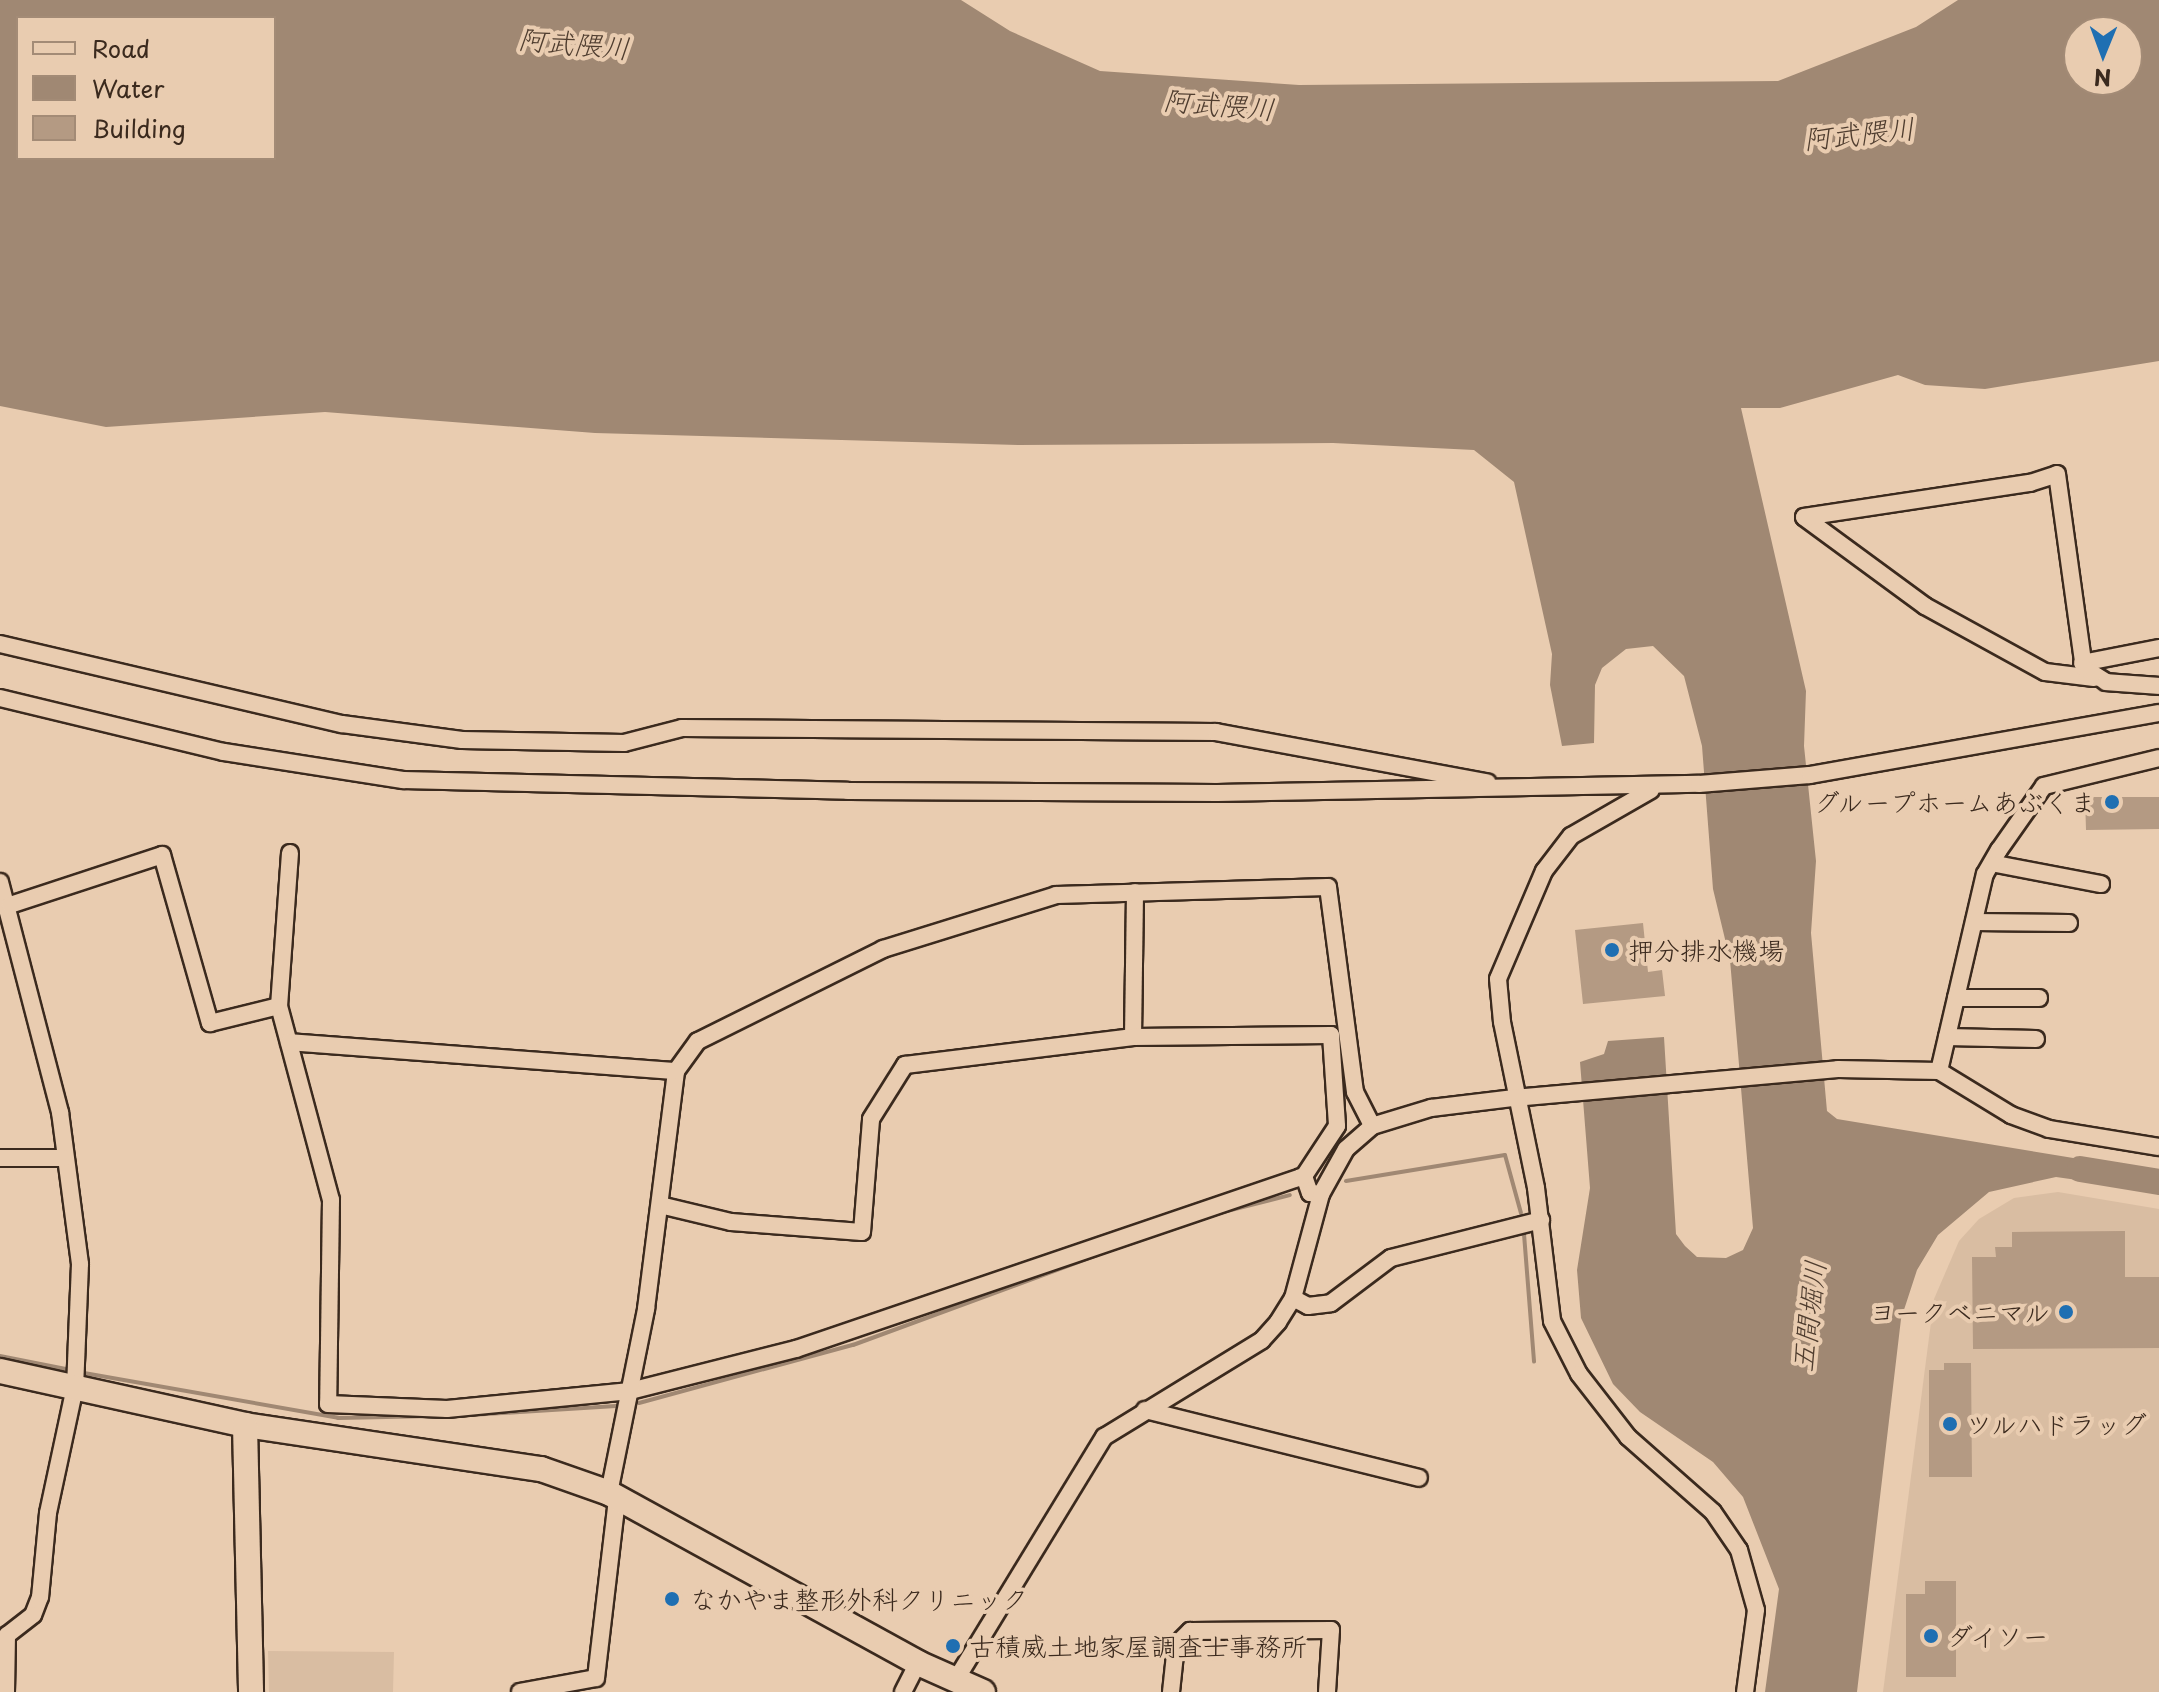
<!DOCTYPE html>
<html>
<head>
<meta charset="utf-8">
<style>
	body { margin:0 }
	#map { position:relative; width:2159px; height:1692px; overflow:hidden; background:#e9ccb0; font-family:"Playpen Sans","Klee One",sans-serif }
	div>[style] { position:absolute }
	.built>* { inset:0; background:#d9bda2 }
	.water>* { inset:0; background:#a08873 }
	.stream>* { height:4px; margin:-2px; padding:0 2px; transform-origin:2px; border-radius:2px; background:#a08873 }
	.river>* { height:26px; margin:-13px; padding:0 13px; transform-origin:13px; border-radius:13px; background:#a08873 }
	.building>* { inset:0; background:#b49a83 }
	.roads { filter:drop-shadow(2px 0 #3b2a1e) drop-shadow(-2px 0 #3b2a1e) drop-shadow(0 2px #3b2a1e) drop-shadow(0 -2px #3b2a1e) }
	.street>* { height:16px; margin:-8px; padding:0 8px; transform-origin:8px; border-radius:8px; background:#e9ccb0 }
	.secondary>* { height:24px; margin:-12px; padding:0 12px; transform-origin:12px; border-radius:12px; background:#e9ccb0 }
	.dots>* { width:22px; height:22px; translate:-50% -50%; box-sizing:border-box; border:4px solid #e9ccb0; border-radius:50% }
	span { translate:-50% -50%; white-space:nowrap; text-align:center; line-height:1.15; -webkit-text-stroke:8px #e9ccb0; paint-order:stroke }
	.poi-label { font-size:26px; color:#3b2a1e }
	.right { translate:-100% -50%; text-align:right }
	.left { translate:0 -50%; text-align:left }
	.water-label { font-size:28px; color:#4f3d2f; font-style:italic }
	.legend { position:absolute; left:16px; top:16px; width:260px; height:144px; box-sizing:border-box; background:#e9ccb0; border:2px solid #a38b76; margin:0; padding:10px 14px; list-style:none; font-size:24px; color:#3b2a1e }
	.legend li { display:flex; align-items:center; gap:16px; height:40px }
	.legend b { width:40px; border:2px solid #a38b76 }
	.north { position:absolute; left:2063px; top:16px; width:80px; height:80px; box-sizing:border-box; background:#e9ccb0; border:2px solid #a38b76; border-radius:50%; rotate:181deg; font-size:22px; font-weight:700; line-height:32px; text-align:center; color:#3b2a1e }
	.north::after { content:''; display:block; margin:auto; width:28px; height:36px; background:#1f6fb2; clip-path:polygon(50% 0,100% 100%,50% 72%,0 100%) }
</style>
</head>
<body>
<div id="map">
	<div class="built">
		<div style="clip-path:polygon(2058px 1192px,2159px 1209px,2159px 1692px,1883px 1692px,1934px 1299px,1959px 1241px,1979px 1219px,2014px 1198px)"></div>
		<div style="clip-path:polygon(268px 1651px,394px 1652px,393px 1692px,269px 1692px)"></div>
	</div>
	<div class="water">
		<div style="clip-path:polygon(evenodd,0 0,961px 0,1010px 31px,1100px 71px,1299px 85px,1778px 81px,1916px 27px,1958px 0,2159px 0,2159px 361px,1985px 389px,1925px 385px,1898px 375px,1780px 408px,1741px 408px,1806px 691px,1804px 746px,1816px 861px,1811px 933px,1827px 1111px,1837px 1119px,2116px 1165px,2113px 1185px,2056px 1177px,1989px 1192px,1938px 1235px,1917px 1270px,1901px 1319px,1857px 1692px,1765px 1692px,1779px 1589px,1743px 1497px,1713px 1462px,1640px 1412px,1613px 1384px,1581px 1318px,1577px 1270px,1590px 1188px,1580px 1062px,1604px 1054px,1608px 1041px,1664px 1037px,1676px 1234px,1685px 1246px,1697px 1257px,1726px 1258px,1743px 1250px,1753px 1228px,1730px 960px,1713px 889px,1702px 746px,1684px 676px,1653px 646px,1626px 649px,1602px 668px,1595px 685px,1594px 743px,1562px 746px,1550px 685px,1552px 654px,1514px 482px,1474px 450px,1333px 443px,1019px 445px,595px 433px,325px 412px,106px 427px,0 406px,0 0,18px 18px,274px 18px,274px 158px,18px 158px,18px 18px,0 0,2079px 32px,2127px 32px,2127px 80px,2079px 80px,2079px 32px)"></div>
	</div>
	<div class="stream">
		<div style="left:1346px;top:1181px;width:161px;rotate:-9.3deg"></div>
		<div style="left:1505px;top:1155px;width:60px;rotate:74.6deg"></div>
		<div style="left:1219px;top:1213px;width:73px;rotate:-14.2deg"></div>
		<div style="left:1524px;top:1234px;width:128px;rotate:85.5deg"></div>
		<div style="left:0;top:1356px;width:67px;rotate:11.1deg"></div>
		<div style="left:84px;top:1373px;width:258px;rotate:10deg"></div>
		<div style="left:338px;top:1418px;width:96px;rotate:-1.2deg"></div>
		<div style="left:639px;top:1403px;width:222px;rotate:-15.2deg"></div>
		<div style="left:853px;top:1345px;width:260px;rotate:-20.2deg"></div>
		<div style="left:455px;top:1416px;width:161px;rotate:-3.6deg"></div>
	</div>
	<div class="river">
		<div style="left:2080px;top:1169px;width:80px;rotate:9.3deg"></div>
	</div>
	<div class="building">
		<div style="clip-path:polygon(2085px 797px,2159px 797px,2159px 829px,2086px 830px)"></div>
		<div style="clip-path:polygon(1643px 923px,1648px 972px,1662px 970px,1665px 996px,1583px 1004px,1575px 930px)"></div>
		<div style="clip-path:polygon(2125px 1231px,2125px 1277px,2159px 1277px,2159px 1348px,1973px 1349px,1972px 1257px,1996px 1257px,1995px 1247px,2012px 1247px,2012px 1232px)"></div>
		<div style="clip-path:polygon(1944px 1363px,1971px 1363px,1972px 1477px,1929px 1477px,1929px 1370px,1944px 1370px)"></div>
		<div style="clip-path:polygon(1925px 1581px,1956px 1581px,1956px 1677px,1906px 1677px,1906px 1594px,1925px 1594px)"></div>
	</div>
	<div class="roads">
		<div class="street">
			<div style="left:0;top:644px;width:351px;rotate:13.2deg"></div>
			<div style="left:342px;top:724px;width:121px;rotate:7.6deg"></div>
			<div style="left:462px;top:740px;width:162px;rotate:1.1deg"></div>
			<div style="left:624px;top:743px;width:60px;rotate:-14.5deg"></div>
			<div style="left:682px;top:728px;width:534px;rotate:0.43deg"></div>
			<div style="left:1216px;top:732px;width:276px;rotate:10.5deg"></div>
			<div style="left:2082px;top:663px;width:78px;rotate:-11deg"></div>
			<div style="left:2094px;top:678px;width:49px;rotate:-173deg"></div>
			<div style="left:2045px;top:672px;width:137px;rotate:-151.2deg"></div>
			<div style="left:1925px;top:606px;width:150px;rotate:-143.7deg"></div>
			<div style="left:1804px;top:517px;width:229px;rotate:-8.6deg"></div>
			<div style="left:2030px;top:483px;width:28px;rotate:-18deg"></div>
			<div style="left:2057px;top:474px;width:196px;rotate:82.1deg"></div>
			<div style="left:2084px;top:668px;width:26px;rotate:32deg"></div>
			<div style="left:2106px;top:682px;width:53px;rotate:4.3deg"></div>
			<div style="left:0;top:698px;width:230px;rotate:13.6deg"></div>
			<div style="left:224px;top:752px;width:181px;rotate:8.9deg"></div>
			<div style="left:403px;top:780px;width:445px;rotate:1.4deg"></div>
			<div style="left:848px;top:791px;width:369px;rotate:0.3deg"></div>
			<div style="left:1217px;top:793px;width:482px;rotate:-1.1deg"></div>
			<div style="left:1699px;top:784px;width:111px;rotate:-4.6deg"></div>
			<div style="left:1810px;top:775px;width:354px;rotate:-10.1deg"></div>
			<div style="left:1651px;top:790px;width:92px;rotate:150.1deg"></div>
			<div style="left:1571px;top:836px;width:44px;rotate:127.6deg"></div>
			<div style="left:1544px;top:871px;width:117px;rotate:113.1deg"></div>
			<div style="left:1498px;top:979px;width:43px;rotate:84.7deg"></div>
			<div style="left:1502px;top:1022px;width:169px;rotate:78.4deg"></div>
			<div style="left:1536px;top:1188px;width:134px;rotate:83.1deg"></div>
			<div style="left:1552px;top:1321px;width:59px;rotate:63deg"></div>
			<div style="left:1579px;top:1374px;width:80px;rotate:52.1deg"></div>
			<div style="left:1628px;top:1437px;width:113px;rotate:41.4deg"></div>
			<div style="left:1713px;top:1512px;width:46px;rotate:55.6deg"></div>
			<div style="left:1739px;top:1550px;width:62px;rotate:74.2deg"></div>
			<div style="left:1756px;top:1610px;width:83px;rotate:97.6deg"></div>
			<div style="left:290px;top:853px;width:153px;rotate:94.1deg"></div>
			<div style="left:279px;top:1006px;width:201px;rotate:75deg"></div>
			<div style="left:331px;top:1200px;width:204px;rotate:90.8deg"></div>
			<div style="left:328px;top:1404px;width:119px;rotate:2.4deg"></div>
			<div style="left:447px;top:1409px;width:184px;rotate:-5.6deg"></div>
			<div style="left:630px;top:1391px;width:171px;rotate:-14.2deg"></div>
			<div style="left:796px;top:1349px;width:537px;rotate:-18.81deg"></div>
			<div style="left:1304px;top:1176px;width:18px;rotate:71deg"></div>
			<div style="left:1310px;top:1193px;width:11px;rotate:5deg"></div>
			<div style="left:1996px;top:864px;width:107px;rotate:10.8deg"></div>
			<div style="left:0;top:882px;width:238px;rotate:75.4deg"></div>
			<div style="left:60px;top:1112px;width:153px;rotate:82.5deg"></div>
			<div style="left:80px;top:1264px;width:123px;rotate:92.3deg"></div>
			<div style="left:75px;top:1387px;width:129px;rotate:102.1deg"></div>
			<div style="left:48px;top:1513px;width:84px;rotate:95.4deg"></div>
			<div style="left:40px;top:1597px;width:19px;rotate:111deg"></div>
			<div style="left:33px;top:1615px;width:33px;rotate:142deg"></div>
			<div style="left:7px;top:1635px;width:57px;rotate:91deg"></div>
			<div style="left:10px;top:905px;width:160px;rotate:-18.2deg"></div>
			<div style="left:162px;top:855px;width:175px;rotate:74.1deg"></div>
			<div style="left:210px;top:1023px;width:71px;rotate:-13.8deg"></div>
			<div style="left:1974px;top:922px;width:95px;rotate:0.6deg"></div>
			<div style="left:1956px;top:998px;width:83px"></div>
			<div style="left:1133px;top:1037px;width:145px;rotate:-89.2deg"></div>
			<div style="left:1947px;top:1037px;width:89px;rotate:1.3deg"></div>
			<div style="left:289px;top:1042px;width:388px;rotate:4.3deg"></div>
			<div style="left:1939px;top:1071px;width:202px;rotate:-76.9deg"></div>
			<div style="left:1985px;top:874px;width:28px;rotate:-60deg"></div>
			<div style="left:1999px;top:850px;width:78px;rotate:-54.9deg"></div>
			<div style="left:2044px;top:786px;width:118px;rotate:-13.7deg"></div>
			<div style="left:0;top:1158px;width:64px"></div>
			<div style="left:660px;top:1205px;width:73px;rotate:13.5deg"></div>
			<div style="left:731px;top:1222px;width:131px;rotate:4.4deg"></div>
			<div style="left:862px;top:1232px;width:113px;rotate:-85.4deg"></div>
			<div style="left:871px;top:1119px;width:64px;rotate:-57.8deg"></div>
			<div style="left:905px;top:1065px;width:230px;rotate:-7deg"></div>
			<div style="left:1133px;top:1037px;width:198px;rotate:-0.6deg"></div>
			<div style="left:1331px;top:1035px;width:91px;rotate:86.2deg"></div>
			<div style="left:1337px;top:1126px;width:60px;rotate:123.4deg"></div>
			<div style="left:1293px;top:1298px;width:17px;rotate:28deg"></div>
			<div style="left:1308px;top:1306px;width:23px;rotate:-7deg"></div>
			<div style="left:1331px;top:1303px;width:75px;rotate:-36.9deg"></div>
			<div style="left:1391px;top:1258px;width:155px;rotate:-14.2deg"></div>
			<div style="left:1145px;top:1410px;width:282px;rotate:13.9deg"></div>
			<div style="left:609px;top:1493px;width:188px;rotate:-78.6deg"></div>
			<div style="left:646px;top:1309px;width:240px;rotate:-82.8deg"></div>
			<div style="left:676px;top:1071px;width:37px;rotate:-54deg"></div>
			<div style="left:698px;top:1041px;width:207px;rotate:-26.4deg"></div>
			<div style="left:883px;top:949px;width:181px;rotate:-17.3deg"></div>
			<div style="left:1056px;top:895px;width:272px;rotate:-1.7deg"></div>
			<div style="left:1328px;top:887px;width:207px;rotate:82.5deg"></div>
			<div style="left:1355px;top:1092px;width:38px;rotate:63deg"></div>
			<div style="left:955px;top:1681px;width:286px;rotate:-58.6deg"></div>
			<div style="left:1104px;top:1437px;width:185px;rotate:-31.5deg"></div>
			<div style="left:1262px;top:1340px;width:24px;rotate:-48deg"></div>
			<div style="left:1278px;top:1322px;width:28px;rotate:-58deg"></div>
			<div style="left:1293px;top:1298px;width:108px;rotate:-74.9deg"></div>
			<div style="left:1321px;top:1194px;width:51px;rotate:-60.9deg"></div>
			<div style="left:1346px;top:1149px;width:35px;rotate:-41deg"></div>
			<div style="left:1372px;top:1126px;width:62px;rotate:-17deg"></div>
			<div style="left:1431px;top:1108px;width:84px;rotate:-6.9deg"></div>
			<div style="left:1514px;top:1098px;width:325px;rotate:-5.1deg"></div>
			<div style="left:1838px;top:1069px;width:101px;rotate:1.1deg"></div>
			<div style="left:1939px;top:1071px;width:84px;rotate:31.4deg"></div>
			<div style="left:2011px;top:1115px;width:40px;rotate:20.2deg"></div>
			<div style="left:2049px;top:1129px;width:111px;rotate:9.3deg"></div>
			<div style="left:520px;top:1692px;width:77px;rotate:-10.4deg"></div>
			<div style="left:596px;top:1678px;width:180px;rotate:-83.3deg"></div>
			<div style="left:903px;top:1692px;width:33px;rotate:-63deg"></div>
			<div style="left:1171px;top:1692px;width:47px;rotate:-83.9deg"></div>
			<div style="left:1176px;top:1645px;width:20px;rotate:-45deg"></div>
			<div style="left:1190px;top:1631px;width:141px;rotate:-0.4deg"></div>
			<div style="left:1331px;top:1630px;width:62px;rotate:93.7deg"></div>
		</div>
		<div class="secondary">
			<div style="left:0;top:1371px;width:251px;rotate:12.4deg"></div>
			<div style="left:245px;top:1425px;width:299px;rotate:8.5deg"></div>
			<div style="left:541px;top:1469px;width:72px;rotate:19.4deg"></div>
			<div style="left:609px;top:1493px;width:353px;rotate:28.8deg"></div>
			<div style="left:918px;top:1663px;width:71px;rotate:24deg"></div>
			<div style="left:245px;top:1425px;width:267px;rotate:88.7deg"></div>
		</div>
	</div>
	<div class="dots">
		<div style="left:2112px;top:802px;background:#1f6fb2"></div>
		<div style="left:1612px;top:950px;background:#1f6fb2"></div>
		<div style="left:2066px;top:1312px;background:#1f6fb2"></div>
		<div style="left:1950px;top:1424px;background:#1f6fb2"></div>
		<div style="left:672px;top:1599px;background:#1f6fb2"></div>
		<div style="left:1931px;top:1636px;background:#1f6fb2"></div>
		<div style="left:953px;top:1646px;background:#1f6fb2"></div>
	</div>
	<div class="poi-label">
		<span class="right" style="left:2096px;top:802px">グループホームあぶくま</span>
		<span class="left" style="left:1628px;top:950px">押分排水機場</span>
		<span class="right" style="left:2050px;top:1312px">ヨークベニマル</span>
		<span class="left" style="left:1966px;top:1424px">ツルハドラッグ</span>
		<span class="left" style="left:690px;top:1599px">なかやま整形外科クリニック</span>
		<span class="left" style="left:1947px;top:1636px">ダイソー</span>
		<span class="left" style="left:969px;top:1646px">古積威土地家屋調査士事務所</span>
	</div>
	<div class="water-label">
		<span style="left:574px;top:43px;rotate:5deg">阿武隈川</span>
		<span style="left:1219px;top:104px;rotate:5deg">阿武隈川</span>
		<span style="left:1859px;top:133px;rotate:-6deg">阿武隈川</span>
		<span style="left:1808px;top:1316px;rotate:-83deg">五間堀川</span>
	</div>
	<ul class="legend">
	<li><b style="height:10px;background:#e9ccb0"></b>Road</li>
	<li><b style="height:22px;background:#a08873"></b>Water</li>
	<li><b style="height:22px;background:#b49a83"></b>Building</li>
	</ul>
	<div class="north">N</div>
</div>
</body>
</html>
